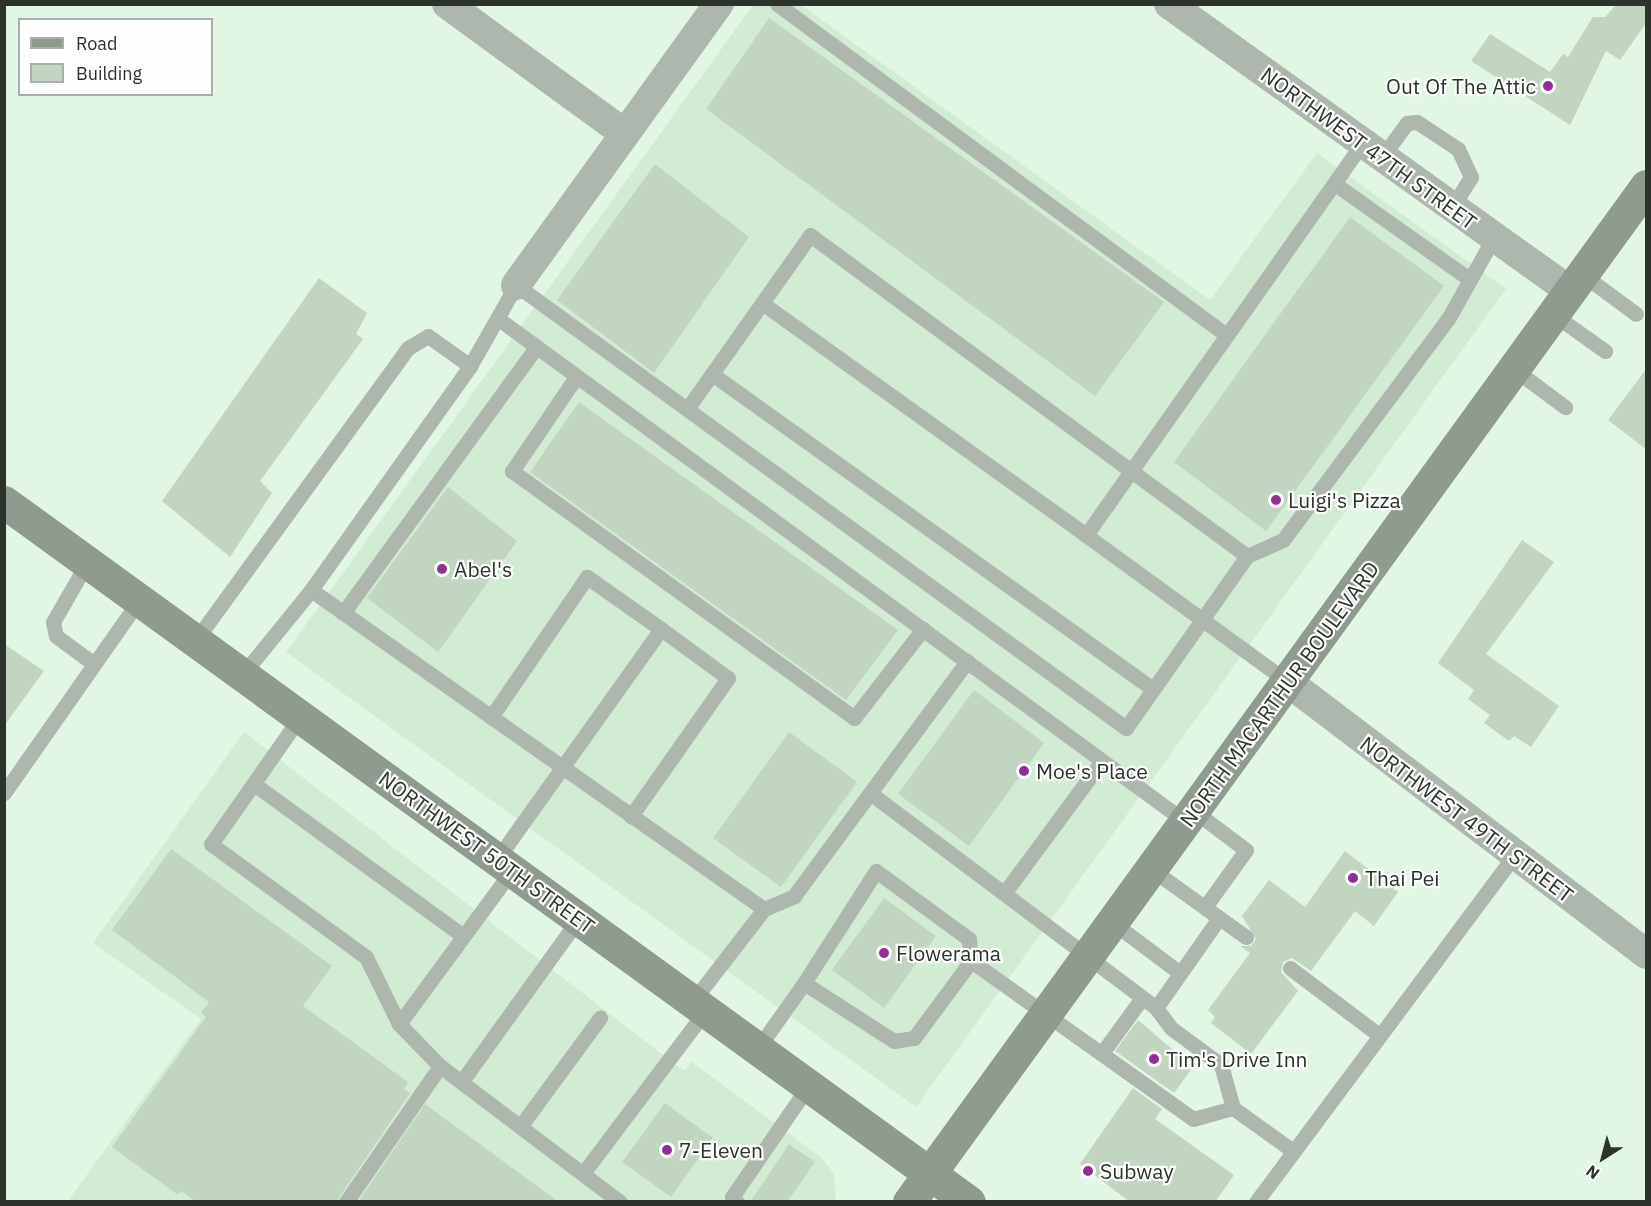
<!DOCTYPE html>
<html>
<head>
<meta charset="utf-8">
<style>
	body { margin:0 }
	#map { position:relative; width:1651px; height:1206px; overflow:hidden; background:#e2f7e3; font-family:"IBM Plex Sans",sans-serif }
	div>[style] { position:absolute }
	.built>* { inset:0; background:#d1ecd2 }
	.building>* { inset:0; background:#c1d5c1 }
	.service>* { height:15px; margin:-7.5px; padding:0 7.5px; transform-origin:7.5px; border-radius:7.5px; background:#aeb7ae }
	.minor>* { height:30px; margin:-15px; padding:0 15px; transform-origin:15px; border-radius:15px; background:#aeb7ae }
	.secondary>* { height:33px; margin:-16.5px; padding:0 16.5px; transform-origin:16.5px; border-radius:16.5px; background:#8e9b8e }
	.dots>* { width:16px; height:16px; translate:-50% -50%; box-sizing:border-box; border:3px solid #fefefe; border-radius:50% }
	span { translate:-50% -50%; white-space:nowrap; text-align:center; line-height:1.15; -webkit-text-stroke:4.5px #fefefe; paint-order:stroke }
	.poi-label { font-size:21px; color:#2b332b }
	.right { translate:-100% -50%; text-align:right }
	.left { translate:0 -50%; text-align:left }
	.street-label { font-size:21px; color:#2b332b }
	.frame { position:absolute; inset:0; border:6px solid #2b332b; pointer-events:none }
	.legend { position:absolute; left:18px; top:18px; width:195px; height:78px; box-sizing:border-box; background:#fefefe; border:2px solid #aaadaa; margin:0; padding:8px 10px; list-style:none; font-size:18px; color:#2b332b }
	.legend li { display:flex; align-items:center; gap:12px; height:30px }
	.legend b { width:30px; border:2px solid #aaadaa }
	.north { position:absolute; left:1573px; top:1128px; width:60px; height:60px; -webkit-text-stroke:4px #fefefe; paint-order:stroke; rotate:216deg; font-size:16px; font-weight:700; line-height:24px; text-align:center; color:#2b332b }
	.north::after { content:''; display:block; margin:auto; width:21px; height:27px; background:#2b332b; clip-path:polygon(50% 0,100% 100%,50% 72%,0 100%) }
</style>
</head>
<body>
<div id="map">
	<div class="built">
		<div style="clip-path:polygon(753px 5px,801px 5px,1210px 300px,1317px 153px,1506px 289px,916px 1107px,286px 652px)"></div>
		<div style="clip-path:polygon(244px 732px,684px 1071px,692px 1062px,823px 1159px,834px 1174px,836px 1201px,67px 1202px,201px 1019px,93px 943px)"></div>
	</div>
	<div class="building">
		<div style="clip-path:polygon(1617px 4px,1647px 4px,1647px 22px,1620px 60px,1606px 51px,1570px 125px,1471px 61px,1490px 34px,1550px 72px,1563px 54px,1568px 57px,1593px 17px,1605px 17px)"></div>
		<div style="clip-path:polygon(769px 18px,1164px 302px,1095px 396px,706px 109px)"></div>
		<div style="clip-path:polygon(655px 164px,749px 237px,654px 373px,557px 300px)"></div>
		<div style="clip-path:polygon(1350px 217px,1444px 286px,1266px 531px,1174px 462px)"></div>
		<div style="clip-path:polygon(319px 278px,367px 313px,356px 334px,363px 339px,260px 481px,272px 493px,230px 557px,162px 501px)"></div>
		<div style="clip-path:polygon(1647px 368px,1647px 450px,1608px 420px)"></div>
		<div style="clip-path:polygon(579px 402px,898px 630px,846px 700px,530px 472px)"></div>
		<div style="clip-path:polygon(448px 487px,517px 541px,438px 652px,367px 598px)"></div>
		<div style="clip-path:polygon(1522px 540px,1554px 562px,1486px 654px,1559px 706px,1531px 747px,1514px 736px,1509px 741px,1484px 723px,1490px 715px,1468px 699px,1474px 690px,1438px 663px)"></div>
		<div style="clip-path:polygon(4px 644px,44px 671px,4px 726px)"></div>
		<div style="clip-path:polygon(974px 690px,1044px 743px,969px 846px,898px 794px)"></div>
		<div style="clip-path:polygon(789px 732px,857px 782px,781px 887px,713px 838px)"></div>
		<div style="clip-path:polygon(171px 849px,332px 966px,303px 1006px,408px 1082px,404px 1089px,410px 1093px,336px 1202px,196px 1202px,181px 1191px,178px 1195px,112px 1147px,206px 1017px,201px 1013px,209px 1002px,112px 930px)"></div>
		<div style="clip-path:polygon(1345px 851px,1398px 892px,1374px 926px,1355px 911px,1311px 971px,1292px 958px,1283px 962px,1281px 972px,1298px 991px,1251px 1054px,1211px 1023px,1215px 1017px,1208px 1010px,1250px 953px,1240px 946px,1251px 946px,1256px 939px,1242px 916px,1269px 880px,1305px 907px)"></div>
		<div style="clip-path:polygon(884px 898px,936px 936px,884px 1008px,832px 970px)"></div>
		<div style="clip-path:polygon(1138px 1020px,1193px 1067px,1174px 1093px,1115px 1051px)"></div>
		<div style="clip-path:polygon(1133px 1088px,1162px 1109px,1155px 1119px,1234px 1175px,1215px 1202px,1130px 1202px,1080px 1164px)"></div>
		<div style="clip-path:polygon(665px 1103px,713px 1138px,671px 1197px,622px 1162px)"></div>
		<div style="clip-path:polygon(425px 1104px,559px 1202px,358px 1202px)"></div>
		<div style="clip-path:polygon(789px 1144px,815px 1162px,787px 1202px,750px 1202px)"></div>
	</div>
	<div class="service">
		<div style="left:777px;top:4px;width:556px;rotate:36.38deg"></div>
		<div style="left:1382px;top:157px;width:42px;rotate:-53.7deg"></div>
		<div style="left:1407px;top:123px;width:10px;rotate:-6deg"></div>
		<div style="left:1417px;top:122px;width:49px;rotate:33.4deg"></div>
		<div style="left:1458px;top:149px;width:31px;rotate:65deg"></div>
		<div style="left:1471px;top:177px;width:36px;rotate:122deg"></div>
		<div style="left:1335px;top:184px;width:163px;rotate:35.3deg"></div>
		<div style="left:1582px;top:274px;width:67px;rotate:36.5deg"></div>
		<div style="left:762px;top:303px;width:398px;rotate:35.6deg"></div>
		<div style="left:1553px;top:314px;width:64px;rotate:35.4deg"></div>
		<div style="left:500px;top:320px;width:850px;rotate:36.2deg"></div>
		<div style="left:1514px;top:369px;width:64px;rotate:36.7deg"></div>
		<div style="left:712px;top:374px;width:542px;rotate:35.54deg"></div>
		<div style="left:576px;top:377px;width:114px;rotate:124.2deg"></div>
		<div style="left:512px;top:471px;width:422px;rotate:35.8deg"></div>
		<div style="left:854px;top:718px;width:113px;rotate:-52.2deg"></div>
		<div style="left:687px;top:409px;width:213px;rotate:-54.7deg"></div>
		<div style="left:810px;top:235px;width:542px;rotate:36.3deg"></div>
		<div style="left:87px;top:563px;width:68px;rotate:120deg"></div>
		<div style="left:53px;top:622px;width:14px;rotate:78deg"></div>
		<div style="left:56px;top:636px;width:47px;rotate:36.4deg"></div>
		<div style="left:311px;top:590px;width:554px;rotate:35.15deg"></div>
		<div style="left:764px;top:909px;width:116px;rotate:127.7deg"></div>
		<div style="left:343px;top:613px;width:329px;rotate:-54deg"></div>
		<div style="left:195px;top:641px;width:362px;rotate:-54deg"></div>
		<div style="left:408px;top:348px;width:23px;rotate:-31deg"></div>
		<div style="left:428px;top:336px;width:52px;rotate:35.5deg"></div>
		<div style="left:242px;top:675px;width:109px;rotate:-50.9deg"></div>
		<div style="left:311px;top:590px;width:275px;rotate:-54.6deg"></div>
		<div style="left:470px;top:366px;width:93px;rotate:-60.4deg"></div>
		<div style="left:516px;top:285px;width:754px;rotate:35.99deg"></div>
		<div style="left:1126px;top:728px;width:210px;rotate:-54.9deg"></div>
		<div style="left:1247px;top:556px;width:39px;rotate:-24deg"></div>
		<div style="left:1283px;top:540px;width:276px;rotate:-53.3deg"></div>
		<div style="left:1448px;top:319px;width:94px;rotate:-60.7deg"></div>
		<div style="left:1288px;top:682px;width:250px;rotate:-144deg"></div>
		<div style="left:1086px;top:535px;width:480px;rotate:-54.8deg"></div>
		<div style="left:300px;top:717px;width:155px;rotate:125deg"></div>
		<div style="left:211px;top:844px;width:192px;rotate:36.1deg"></div>
		<div style="left:366px;top:957px;width:75px;rotate:63.8deg"></div>
		<div style="left:399px;top:1024px;width:59px;rotate:45.7deg"></div>
		<div style="left:440px;top:1066px;width:226px;rotate:37.1deg"></div>
		<div style="left:491px;top:717px;width:170px;rotate:-55.6deg"></div>
		<div style="left:587px;top:577px;width:90px;rotate:35.1deg"></div>
		<div style="left:661px;top:629px;width:83px;rotate:36.2deg"></div>
		<div style="left:728px;top:678px;width:169px;rotate:125.1deg"></div>
		<div style="left:254px;top:784px;width:258px;rotate:36deg"></div>
		<div style="left:4px;top:793px;width:236px;rotate:-55deg"></div>
		<div style="left:870px;top:793px;width:358px;rotate:36.9deg"></div>
		<div style="left:1156px;top:1008px;width:25px;rotate:53deg"></div>
		<div style="left:1171px;top:1028px;width:62px;rotate:36.5deg"></div>
		<div style="left:1221px;top:1065px;width:45px;rotate:74.4deg"></div>
		<div style="left:1233px;top:1108px;width:74px;rotate:35.6deg"></div>
		<div style="left:1194px;top:811px;width:65px;rotate:36.9deg"></div>
		<div style="left:1246px;top:850px;width:70px;rotate:125.7deg"></div>
		<div style="left:497px;top:859px;width:282px;rotate:-54.5deg"></div>
		<div style="left:1151px;top:869px;width:117px;rotate:35.6deg"></div>
		<div style="left:1005px;top:892px;width:163px;rotate:-53.5deg"></div>
		<div style="left:764px;top:909px;width:33px;rotate:-23deg"></div>
		<div style="left:794px;top:896px;width:292px;rotate:-53.6deg"></div>
		<div style="left:1112px;top:922px;width:85px;rotate:36.9deg"></div>
		<div style="left:1290px;top:968px;width:111px;rotate:37deg"></div>
		<div style="left:804px;top:983px;width:133px;rotate:-57.3deg"></div>
		<div style="left:876px;top:871px;width:115px;rotate:36.2deg"></div>
		<div style="left:969px;top:939px;width:22px;rotate:85deg"></div>
		<div style="left:1156px;top:1008px;width:110px;rotate:-55deg"></div>
		<div style="left:399px;top:1024px;width:191px;rotate:-53.7deg"></div>
		<div style="left:758px;top:1048px;width:80px;rotate:-54.7deg"></div>
		<div style="left:804px;top:983px;width:107px;rotate:32.8deg"></div>
		<div style="left:894px;top:1041px;width:20px;rotate:-9deg"></div>
		<div style="left:914px;top:1038px;width:96px;rotate:-53.5deg"></div>
		<div style="left:971px;top:961px;width:272px;rotate:35.4deg"></div>
		<div style="left:1193px;top:1119px;width:41px;rotate:-15.4deg"></div>
		<div style="left:1102px;top:1053px;width:68px;rotate:-54deg"></div>
		<div style="left:462px;top:1081px;width:201px;rotate:-54.3deg"></div>
		<div style="left:522px;top:1124px;width:132px;rotate:-53.7deg"></div>
		<div style="left:584px;top:1172px;width:203px;rotate:-53deg"></div>
		<div style="left:346px;top:1202px;width:165px;rotate:-55.3deg"></div>
		<div style="left:737px;top:1202px;width:7px;rotate:-135deg"></div>
		<div style="left:732px;top:1197px;width:136px;rotate:-55.5deg"></div>
		<div style="left:1256px;top:1202px;width:433px;rotate:-53.3deg"></div>
	</div>
	<div class="minor">
		<div style="left:447px;top:4px;width:220px;rotate:36.1deg"></div>
		<div style="left:1169px;top:4px;width:493px;rotate:35.6deg"></div>
		<div style="left:516px;top:285px;width:347px;rotate:-54.2deg"></div>
		<div style="left:1288px;top:682px;width:450px;rotate:37.2deg"></div>
	</div>
	<div class="secondary">
		<div style="left:4px;top:502px;width:1192px;rotate:35.96deg"></div>
		<div style="left:909px;top:1202px;width:1255px;rotate:-54.04deg"></div>
	</div>
	<div class="dots">
		<div style="left:1548px;top:86px;background:#912f97"></div>
		<div style="left:1276px;top:500px;background:#912f97"></div>
		<div style="left:442px;top:569px;background:#912f97"></div>
		<div style="left:1024px;top:771px;background:#912f97"></div>
		<div style="left:1353px;top:878px;background:#912f97"></div>
		<div style="left:884px;top:953px;background:#912f97"></div>
		<div style="left:1154px;top:1059px;background:#912f97"></div>
		<div style="left:667px;top:1150px;background:#912f97"></div>
		<div style="left:1088px;top:1171px;background:#912f97"></div>
	</div>
	<div class="poi-label">
		<span class="right" style="left:1536px;top:86px">Out Of The Attic</span>
		<span class="left" style="left:1288px;top:500px">Luigi's Pizza</span>
		<span class="left" style="left:454px;top:569px">Abel's</span>
		<span class="left" style="left:1036px;top:771px">Moe's Place</span>
		<span class="left" style="left:1365px;top:878px">Thai Pei</span>
		<span class="left" style="left:896px;top:953px">Flowerama</span>
		<span class="left" style="left:1166px;top:1059px">Tim's Drive Inn</span>
		<span class="left" style="left:679px;top:1150px">7-Eleven</span>
		<span class="left" style="left:1100px;top:1171px">Subway</span>
	</div>
	<div class="street-label">
		<span style="left:1369px;top:148px;rotate:36deg">NORTHWEST 47TH STREET</span>
		<span style="left:1279px;top:694px;rotate:-54deg">NORTH MACARTHUR BOULEVARD</span>
		<span style="left:1467px;top:819px;rotate:37deg">NORTHWEST 49TH STREET</span>
		<span style="left:487px;top:852px;rotate:36deg">NORTHWEST 50TH STREET</span>
	</div>
	<div class="frame"></div>
	<ul class="legend">
	<li><b style="height:8px;background:#8e9b8e"></b>Road</li>
	<li><b style="height:16px;background:#c1d5c1"></b>Building</li>
	</ul>
	<div class="north">N</div>
</div>
</body>
</html>
